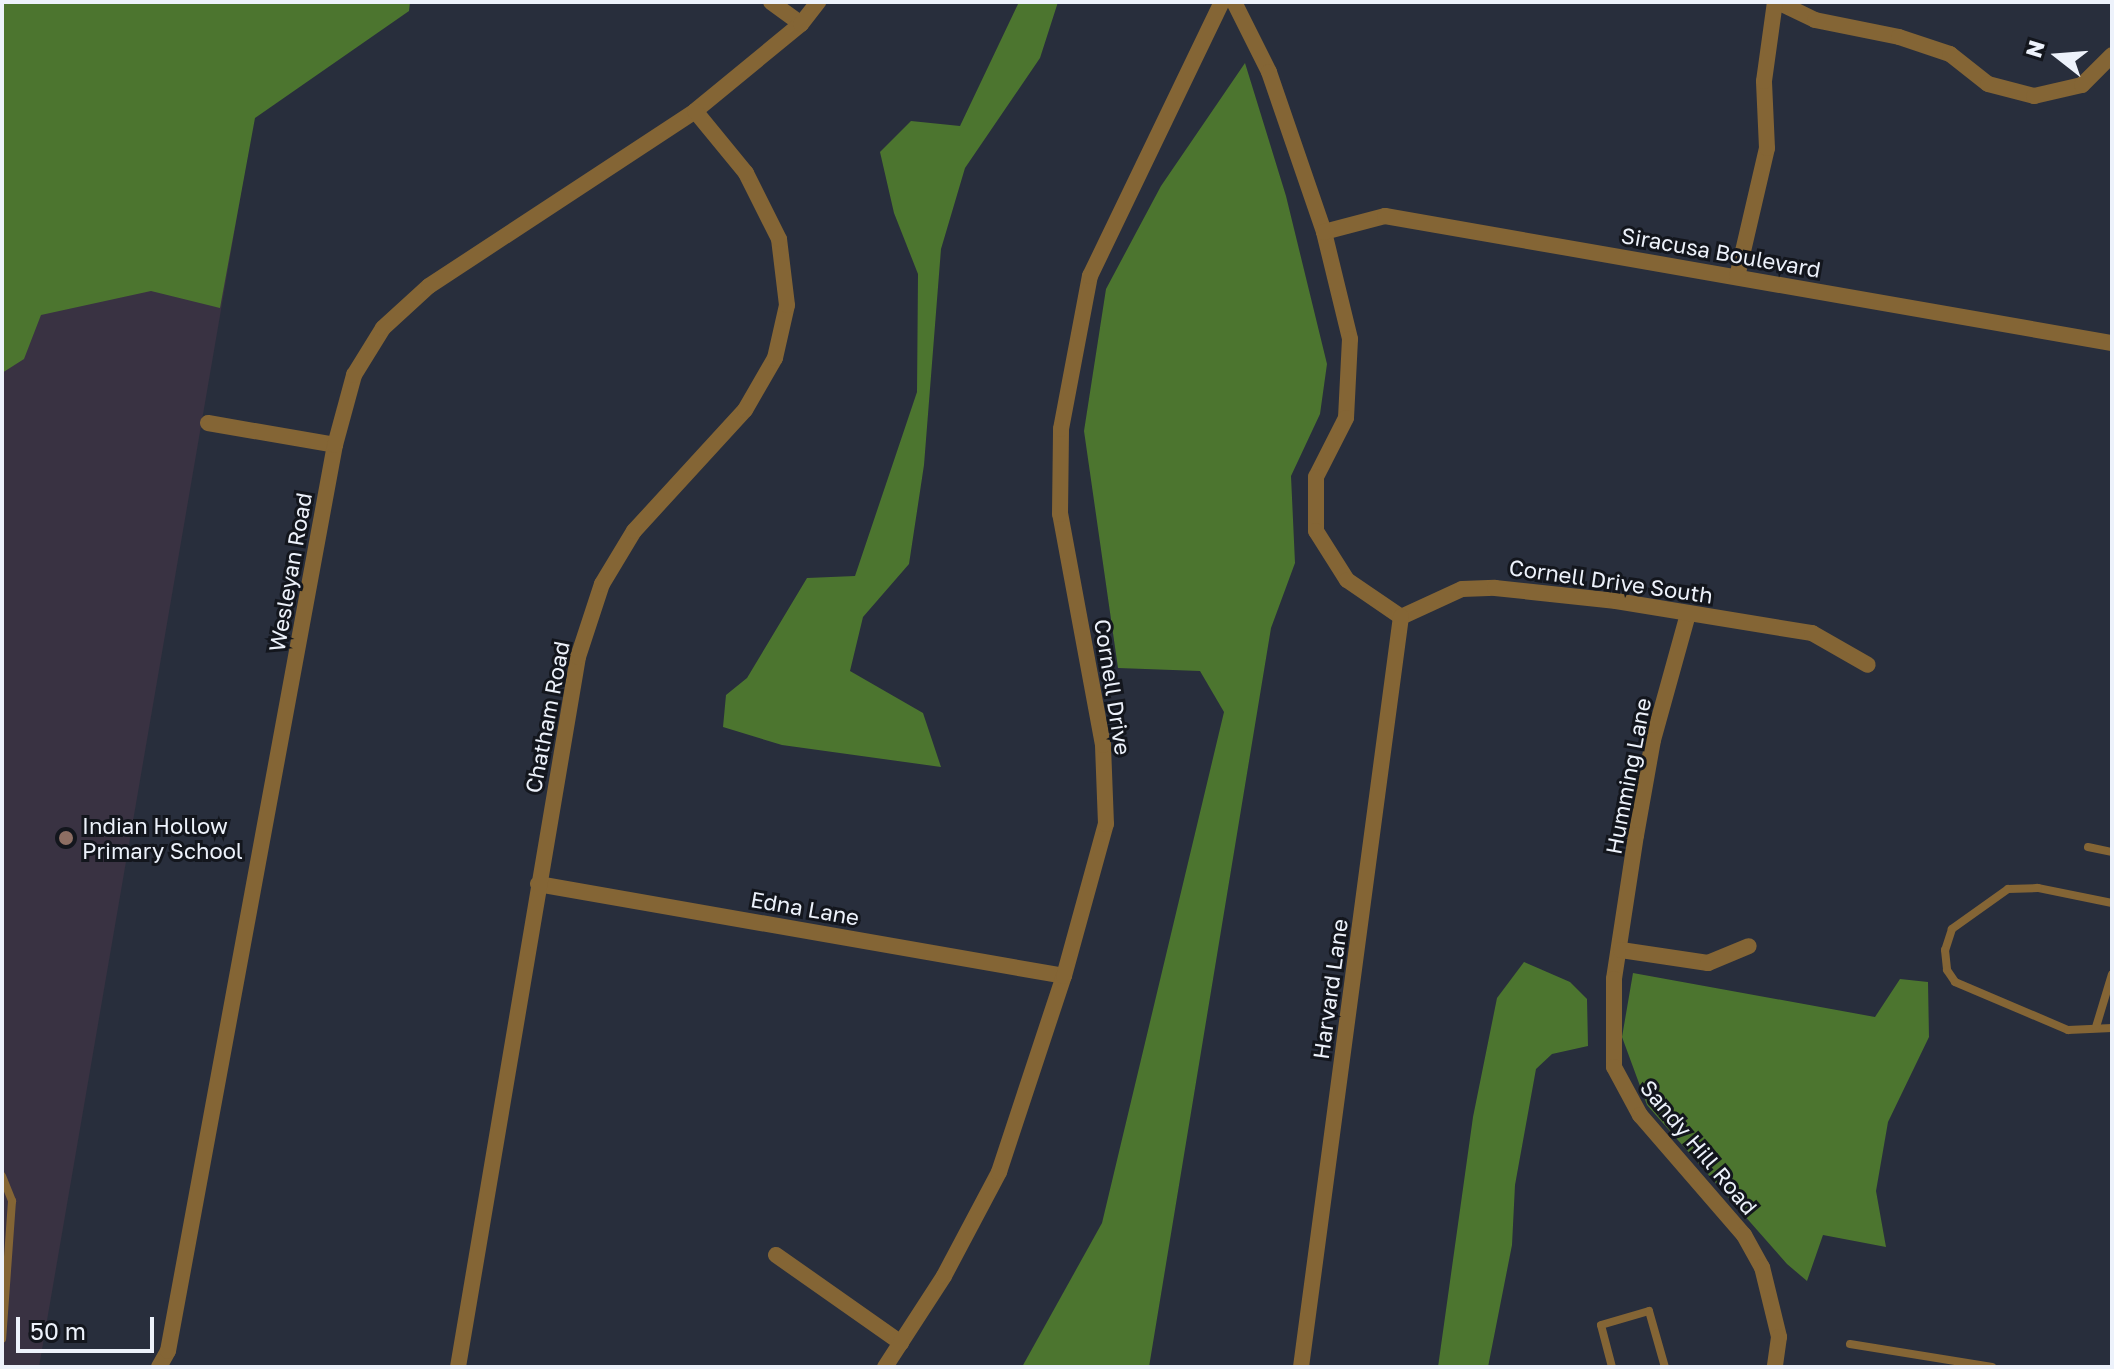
<!DOCTYPE html>
<html>
<head>
<meta charset="utf-8">
<style>
	body { margin:0 }
	#map { position:relative; width:2114px; height:1369px; overflow:hidden; background:#282e3c; font-family:"Golos Text",sans-serif }
	div>[style] { position:absolute }
	.education>* { inset:0; background:#393242 }
	.forest>* { inset:0; background:#4c752f }
	.lane>* { height:8px; margin:-4px; padding:0 4px; transform-origin:4px; border-radius:4px; background:#846535 }
	.street>* { height:16px; margin:-8px; padding:0 8px; transform-origin:8px; border-radius:8px; background:#846535 }
	.dots>* { width:22px; height:22px; translate:-50% -50%; box-sizing:border-box; border:4px solid #13161d; border-radius:50% }
	span { translate:-50% -50%; white-space:nowrap; text-align:center; line-height:1.15; -webkit-text-stroke:6px #13161d; paint-order:stroke }
	.street-label { font-size:22px; color:#edf2fb }
	.poi-label { font-size:22px; color:#edf2fb }
	.left { translate:0 -50%; text-align:left }
	.frame { position:absolute; inset:0; border:4px solid #edf2fb; pointer-events:none }
	.north { position:absolute; left:2018px; top:16px; width:80px; height:80px; -webkit-text-stroke:6px #13161d; paint-order:stroke; rotate:287deg; font-size:22px; font-weight:700; line-height:32px; text-align:center; color:#edf2fb }
	.north::after { content:''; display:block; margin:auto; width:28px; height:36px; background:#edf2fb; clip-path:polygon(50% 0,100% 100%,50% 72%,0 100%) }
	.scale { position:absolute; left:16px; top:1317px; width:138px; height:36px; box-sizing:border-box; border:4px solid #edf2fb; border-top:0; padding-left:10px; font-size:24px; line-height:28px; white-space:nowrap; color:#edf2fb; -webkit-text-stroke:6px #13161d; paint-order:stroke }
</style>
</head>
<body>
<div id="map">
	<div class="education">
		<div style="clip-path:polygon(2px 2px,274px 2px,39px 1367px,2px 1367px)"></div>
	</div>
	<div class="forest">
		<div style="clip-path:polygon(2px 2px,410px 2px,409px 11px,255px 118px,220px 308px,151px 291px,41px 315px,24px 359px,2px 373px)"></div>
		<div style="clip-path:polygon(1019px 2px,1058px 2px,1040px 58px,965px 168px,941px 249px,924px 465px,909px 564px,863px 617px,850px 671px,923px 713px,941px 767px,782px 745px,723px 727px,726px 695px,747px 678px,807px 578px,855px 576px,917px 392px,918px 274px,894px 213px,880px 152px,911px 121px,960px 126px)"></div>
		<div style="clip-path:polygon(1245px 63px,1286px 196px,1327px 364px,1320px 414px,1291px 476px,1295px 563px,1271px 628px,1149px 1367px,1022px 1367px,1102px 1223px,1224px 712px,1200px 671px,1118px 668px,1084px 431px,1106px 289px,1161px 186px)"></div>
		<div style="clip-path:polygon(1524px 962px,1570px 982px,1587px 999px,1588px 1046px,1552px 1054px,1536px 1069px,1515px 1185px,1512px 1245px,1488px 1367px,1438px 1367px,1473px 1117px,1497px 998px)"></div>
		<div style="clip-path:polygon(1633px 973px,1875px 1017px,1900px 979px,1928px 982px,1929px 1037px,1888px 1122px,1876px 1191px,1886px 1247px,1823px 1235px,1807px 1281px,1787px 1264px,1647px 1105px,1622px 1037px)"></div>
	</div>
	<div class="lane">
		<div style="left:2088px;top:847px;width:25px;rotate:12deg"></div>
		<div style="left:2112px;top:903px;width:76px;rotate:-168.5deg"></div>
		<div style="left:2038px;top:888px;width:30px;rotate:178deg"></div>
		<div style="left:2008px;top:889px;width:69px;rotate:144.5deg"></div>
		<div style="left:1952px;top:929px;width:22px;rotate:108deg"></div>
		<div style="left:1945px;top:950px;width:20px;rotate:84deg"></div>
		<div style="left:1947px;top:970px;width:14px;rotate:56deg"></div>
		<div style="left:1955px;top:982px;width:123px;rotate:23deg"></div>
		<div style="left:2068px;top:1030px;width:44px;rotate:-2.6deg"></div>
		<div style="left:2096px;top:1027px;width:55px;rotate:-73.2deg"></div>
		<div style="left:2px;top:1176px;width:27px;rotate:68deg"></div>
		<div style="left:12px;top:1201px;width:138px;rotate:94.1deg"></div>
		<div style="left:1850px;top:1344px;width:144px;rotate:9.2deg"></div>
		<div style="left:1612px;top:1367px;width:43px;rotate:-104.7deg"></div>
		<div style="left:1601px;top:1325px;width:50px;rotate:-16.3deg"></div>
		<div style="left:1649px;top:1311px;width:58px;rotate:74.1deg"></div>
	</div>
	<div class="street">
		<div style="left:771px;top:2px;width:37px;rotate:36deg"></div>
		<div style="left:1234px;top:2px;width:78px;rotate:63.4deg"></div>
		<div style="left:1269px;top:72px;width:169px;rotate:71deg"></div>
		<div style="left:1324px;top:232px;width:110px;rotate:76.3deg"></div>
		<div style="left:1350px;top:339px;width:79px;rotate:92.9deg"></div>
		<div style="left:1346px;top:418px;width:66px;rotate:117deg"></div>
		<div style="left:1316px;top:477px;width:54px;rotate:90deg"></div>
		<div style="left:1316px;top:531px;width:58px;rotate:57.7deg"></div>
		<div style="left:1347px;top:580px;width:65px;rotate:34.4deg"></div>
		<div style="left:1778px;top:2px;width:41px;rotate:25.9deg"></div>
		<div style="left:1815px;top:20px;width:86px;rotate:11.4deg"></div>
		<div style="left:1899px;top:37px;width:54px;rotate:18.4deg"></div>
		<div style="left:1950px;top:54px;width:48px;rotate:38.3deg"></div>
		<div style="left:1988px;top:84px;width:48px;rotate:14.6deg"></div>
		<div style="left:2034px;top:96px;width:49px;rotate:-12.9deg"></div>
		<div style="left:2082px;top:85px;width:42px;rotate:-45deg"></div>
		<div style="left:1324px;top:232px;width:63px;rotate:-14.7deg"></div>
		<div style="left:1385px;top:216px;width:738px;rotate:9.91deg"></div>
		<div style="left:1737px;top:277px;width:132px;rotate:-76.9deg"></div>
		<div style="left:1767px;top:148px;width:67px;rotate:-92.6deg"></div>
		<div style="left:1764px;top:81px;width:80px;rotate:-82.1deg"></div>
		<div style="left:208px;top:423px;width:129px;rotate:9.8deg"></div>
		<div style="left:1688px;top:614px;width:131px;rotate:105.5deg"></div>
		<div style="left:1653px;top:740px;width:97px;rotate:100.1deg"></div>
		<div style="left:1636px;top:835px;width:146px;rotate:98.7deg"></div>
		<div style="left:1614px;top:979px;width:88px;rotate:90deg"></div>
		<div style="left:1614px;top:1067px;width:55px;rotate:61.6deg"></div>
		<div style="left:1640px;top:1115px;width:159px;rotate:49.1deg"></div>
		<div style="left:1744px;top:1235px;width:37px;rotate:61deg"></div>
		<div style="left:1762px;top:1267px;width:72px;rotate:76.3deg"></div>
		<div style="left:1779px;top:1337px;width:30px;rotate:98deg"></div>
		<div style="left:1401px;top:617px;width:67px;rotate:-24.7deg"></div>
		<div style="left:1462px;top:589px;width:33px;rotate:-2deg"></div>
		<div style="left:1495px;top:588px;width:122px;rotate:6.1deg"></div>
		<div style="left:1616px;top:601px;width:199px;rotate:9.3deg"></div>
		<div style="left:1812px;top:633px;width:64px;rotate:29.7deg"></div>
		<div style="left:538px;top:884px;width:534px;rotate:9.92deg"></div>
		<div style="left:1621px;top:950px;width:88px;rotate:8.5deg"></div>
		<div style="left:1708px;top:963px;width:44px;rotate:-22.5deg"></div>
		<div style="left:776px;top:1255px;width:153px;rotate:35.1deg"></div>
		<div style="left:159px;top:1367px;width:18px;rotate:-61deg"></div>
		<div style="left:168px;top:1351px;width:921px;rotate:-79.56deg"></div>
		<div style="left:335px;top:445px;width:73px;rotate:-74.8deg"></div>
		<div style="left:354px;top:375px;width:55px;rotate:-58.3deg"></div>
		<div style="left:383px;top:328px;width:62px;rotate:-42.4deg"></div>
		<div style="left:429px;top:286px;width:318px;rotate:-33.3deg"></div>
		<div style="left:695px;top:111px;width:137px;rotate:-39.4deg"></div>
		<div style="left:801px;top:24px;width:28px;rotate:-52deg"></div>
		<div style="left:458px;top:1367px;width:720px;rotate:-80.41deg"></div>
		<div style="left:578px;top:657px;width:77px;rotate:-71.8deg"></div>
		<div style="left:602px;top:584px;width:62px;rotate:-58.9deg"></div>
		<div style="left:634px;top:531px;width:164px;rotate:-47.5deg"></div>
		<div style="left:745px;top:410px;width:60px;rotate:-60deg"></div>
		<div style="left:775px;top:358px;width:54px;rotate:-77.2deg"></div>
		<div style="left:787px;top:305px;width:66px;rotate:-96.9deg"></div>
		<div style="left:779px;top:239px;width:74px;rotate:-116.6deg"></div>
		<div style="left:746px;top:173px;width:80px;rotate:-129.4deg"></div>
		<div style="left:885px;top:1367px;width:108px;rotate:-57deg"></div>
		<div style="left:944px;top:1276px;width:118px;rotate:-62.1deg"></div>
		<div style="left:999px;top:1172px;width:206px;rotate:-71.7deg"></div>
		<div style="left:1064px;top:976px;width:158px;rotate:-74.6deg"></div>
		<div style="left:1106px;top:824px;width:79px;rotate:-92.2deg"></div>
		<div style="left:1103px;top:745px;width:235px;rotate:-100.5deg"></div>
		<div style="left:1060px;top:514px;width:85px;rotate:-89.3deg"></div>
		<div style="left:1061px;top:429px;width:156px;rotate:-79.3deg"></div>
		<div style="left:1090px;top:276px;width:304px;rotate:-64.3deg"></div>
		<div style="left:1301px;top:1367px;width:757px;rotate:-82.41deg"></div>
	</div>
	<div class="dots">
		<div style="left:66px;top:838px;background:#8d6e63"></div>
	</div>
	<div class="street-label">
		<span style="left:1721px;top:252px;rotate:10deg">Siracusa Boulevard</span>
		<span style="left:290px;top:572px;rotate:-80deg">Wesleyan Road</span>
		<span style="left:1611px;top:581px;rotate:8deg">Cornell Drive South</span>
		<span style="left:1113px;top:687px;rotate:81deg">Cornell Drive</span>
		<span style="left:547px;top:717px;rotate:-79deg">Chatham Road</span>
		<span style="left:1628px;top:776px;rotate:-79deg">Humming Lane</span>
		<span style="left:805px;top:908px;rotate:10deg">Edna Lane</span>
		<span style="left:1330px;top:989px;rotate:-82deg">Harvard Lane</span>
		<span style="left:1699px;top:1147px;rotate:50deg">Sandy Hill Road</span>
	</div>
	<div class="poi-label">
		<span class="left" style="left:82px;top:838px">Indian Hollow<br>Primary School</span>
	</div>
	<div class="frame"></div>
	<div class="north">N</div>
	<div class="scale">50 m</div>
</div>
</body>
</html>
